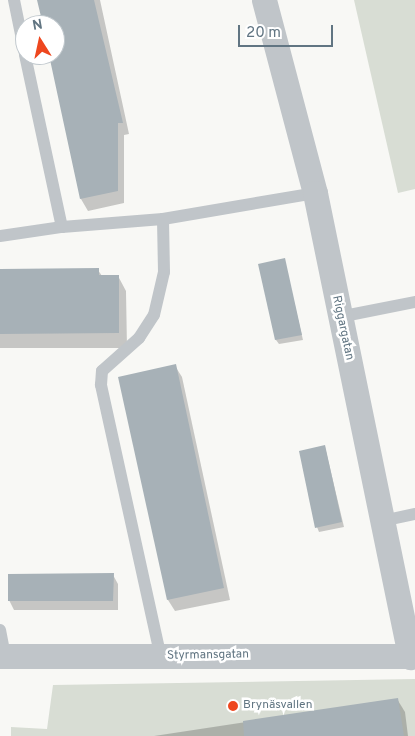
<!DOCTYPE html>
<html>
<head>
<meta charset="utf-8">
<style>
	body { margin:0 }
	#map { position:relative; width:415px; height:736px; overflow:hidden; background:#f8f8f5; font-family:Overpass,sans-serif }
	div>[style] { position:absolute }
	.green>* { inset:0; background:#d8ddd4 }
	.shadow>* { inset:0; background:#0003 }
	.building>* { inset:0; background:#a7b1b7 }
	.lane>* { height:12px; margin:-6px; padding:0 6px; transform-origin:6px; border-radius:6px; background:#c0c5c9 }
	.street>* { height:25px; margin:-12.5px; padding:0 12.5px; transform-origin:12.5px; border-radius:12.5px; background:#c0c5c9 }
	.dots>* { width:14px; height:14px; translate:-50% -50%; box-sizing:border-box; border:2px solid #fff; border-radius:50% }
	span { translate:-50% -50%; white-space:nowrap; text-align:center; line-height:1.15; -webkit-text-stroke:5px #fff; paint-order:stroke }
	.street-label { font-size:12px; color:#617582 }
	.poi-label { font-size:12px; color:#617582 }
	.left { translate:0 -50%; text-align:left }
	.north { position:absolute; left:15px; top:15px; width:50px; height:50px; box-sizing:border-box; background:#fff; border:1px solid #c0c8cd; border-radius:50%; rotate:350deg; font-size:14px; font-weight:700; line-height:20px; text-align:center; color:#617582 }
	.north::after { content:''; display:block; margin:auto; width:18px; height:22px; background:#ee471f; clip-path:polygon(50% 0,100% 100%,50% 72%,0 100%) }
	.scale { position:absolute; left:238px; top:25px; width:95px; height:22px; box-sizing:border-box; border:2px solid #617582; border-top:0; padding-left:6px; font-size:15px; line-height:18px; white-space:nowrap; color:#617582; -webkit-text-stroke:4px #fff; paint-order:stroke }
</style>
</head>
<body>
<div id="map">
	<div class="green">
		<div style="clip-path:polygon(354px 0,415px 0,415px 189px,398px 193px)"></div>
		<div style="clip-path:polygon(415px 679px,415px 736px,11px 736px,11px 727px,47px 729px,53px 685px)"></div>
	</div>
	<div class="shadow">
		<div style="clip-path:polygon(38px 0,100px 0,129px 134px,124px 135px,124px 203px,88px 211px,81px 199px,50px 55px,55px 55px,55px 25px,44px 25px)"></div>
		<div style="clip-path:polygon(284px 260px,303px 340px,279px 344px,276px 340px)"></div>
		<div style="clip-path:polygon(0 270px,98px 270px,102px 276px,118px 276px,126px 291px,127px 348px,0 348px)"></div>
		<div style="clip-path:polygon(175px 366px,182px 377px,230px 600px,175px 611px,168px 600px)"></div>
		<div style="clip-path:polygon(325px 447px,344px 527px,319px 532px,317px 527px)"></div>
		<div style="clip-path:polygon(113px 575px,118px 584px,118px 610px,14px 610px,9px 600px)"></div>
		<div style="clip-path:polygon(397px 699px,405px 712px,408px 736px,154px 736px)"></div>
	</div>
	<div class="building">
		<div style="clip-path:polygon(37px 0,94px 0,123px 123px,118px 123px,118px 191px,80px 199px,49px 55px,55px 55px,55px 25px,43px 25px)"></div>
		<div style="clip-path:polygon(285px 258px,302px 335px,275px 340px,258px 264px)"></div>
		<div style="clip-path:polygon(99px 268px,99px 275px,119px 275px,119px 333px,0 334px,0 269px)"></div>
		<div style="clip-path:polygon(176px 364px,224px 588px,167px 600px,118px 377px)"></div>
		<div style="clip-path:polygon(325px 445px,342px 522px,315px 528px,299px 451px)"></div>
		<div style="clip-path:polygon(114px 573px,113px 601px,8px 601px,8px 574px)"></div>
		<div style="clip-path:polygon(398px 698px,404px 736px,244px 736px,243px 721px)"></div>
	</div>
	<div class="lane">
		<div style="left:14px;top:0;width:55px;rotate:78.5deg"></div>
		<div style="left:25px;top:55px;width:176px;rotate:77.9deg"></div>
		<div style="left:0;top:236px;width:63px;rotate:-8.3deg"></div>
		<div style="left:62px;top:227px;width:101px;rotate:-4.5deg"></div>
		<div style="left:163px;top:219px;width:154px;rotate:-9.7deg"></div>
		<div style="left:339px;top:317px;width:77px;rotate:-11.2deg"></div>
		<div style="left:382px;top:521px;width:34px;rotate:-12deg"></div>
		<div style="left:0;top:630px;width:26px;rotate:79deg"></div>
		<div style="left:161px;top:658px;width:280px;rotate:-102.4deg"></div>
		<div style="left:101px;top:385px;width:14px;rotate:-86deg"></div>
		<div style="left:102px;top:371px;width:50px;rotate:-41.7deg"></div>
		<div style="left:139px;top:338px;width:27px;rotate:-57deg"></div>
		<div style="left:154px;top:315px;width:44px;rotate:-76.9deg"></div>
		<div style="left:164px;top:272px;width:53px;rotate:-91.1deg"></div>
	</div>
	<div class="street">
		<div style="left:264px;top:0;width:200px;rotate:75.2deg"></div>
		<div style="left:315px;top:193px;width:474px;rotate:78.4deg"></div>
		<div style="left:0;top:656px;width:415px"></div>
	</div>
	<div class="dots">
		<div style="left:233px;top:706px;background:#ee471f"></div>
	</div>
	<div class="street-label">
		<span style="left:342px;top:328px;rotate:78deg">Riggargatan</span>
		<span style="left:208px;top:656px;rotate:-1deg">Styrmansgatan</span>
	</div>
	<div class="poi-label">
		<span class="left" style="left:243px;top:706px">Brynäsvallen</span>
	</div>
	<div class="north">N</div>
	<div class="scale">20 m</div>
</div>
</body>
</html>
